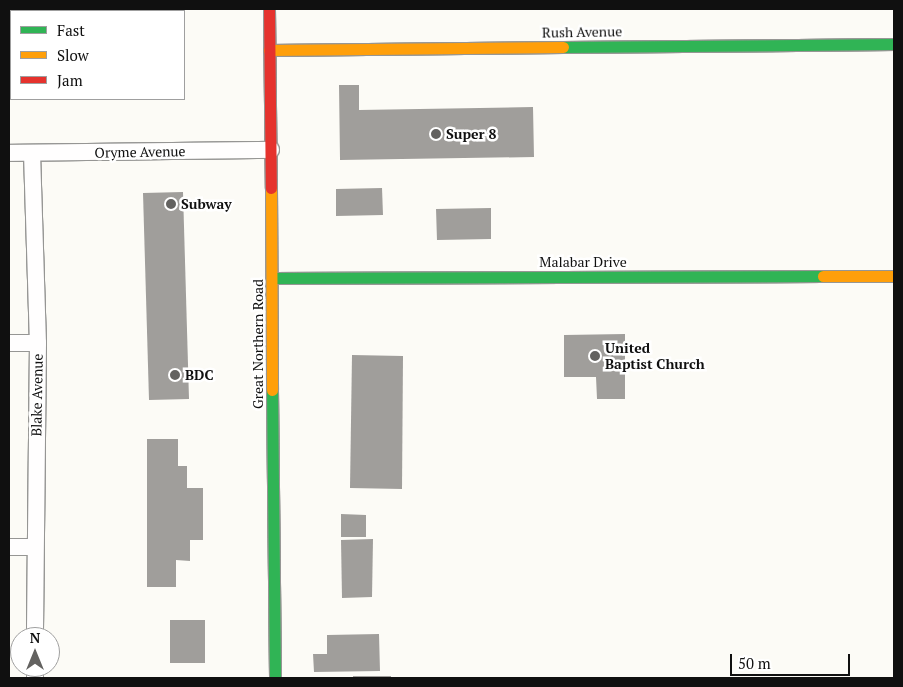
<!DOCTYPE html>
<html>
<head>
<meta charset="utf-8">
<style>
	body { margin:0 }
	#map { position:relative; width:903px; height:687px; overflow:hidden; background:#fcfbf6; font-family:"PT Serif",serif }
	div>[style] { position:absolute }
	.building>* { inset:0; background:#a09e9b }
	.roads { filter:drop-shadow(1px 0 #969694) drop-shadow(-1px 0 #969694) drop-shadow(0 1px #969694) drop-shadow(0 -1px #969694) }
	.street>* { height:16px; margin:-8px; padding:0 8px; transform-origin:8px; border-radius:8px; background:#fffefe }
	.fast>* { height:11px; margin:-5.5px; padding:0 5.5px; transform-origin:5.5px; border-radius:5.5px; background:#30b455 }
	.slow>* { height:11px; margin:-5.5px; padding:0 5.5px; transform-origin:5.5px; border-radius:5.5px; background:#ff9f0a }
	.jam>* { height:11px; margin:-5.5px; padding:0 5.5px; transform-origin:5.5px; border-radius:5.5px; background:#e5322d }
	.dots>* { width:14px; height:14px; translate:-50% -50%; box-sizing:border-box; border:2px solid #fff; border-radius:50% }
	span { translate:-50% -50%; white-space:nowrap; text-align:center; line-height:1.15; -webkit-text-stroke:5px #fff; paint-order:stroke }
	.street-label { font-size:14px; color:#101010 }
	.poi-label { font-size:14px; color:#101010; font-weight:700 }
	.left { translate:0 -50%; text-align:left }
	.frame { position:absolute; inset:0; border:10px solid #101010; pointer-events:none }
	.legend { position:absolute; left:10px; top:10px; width:175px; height:90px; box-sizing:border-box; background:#fff; border:1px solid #9f9f9f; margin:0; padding:6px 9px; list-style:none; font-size:15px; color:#101010 }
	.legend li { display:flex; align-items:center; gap:10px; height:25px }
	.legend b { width:25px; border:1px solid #9f9f9f }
	.north { position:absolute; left:10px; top:627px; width:50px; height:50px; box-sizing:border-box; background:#fff; border:1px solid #9f9f9f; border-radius:50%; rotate:0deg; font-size:14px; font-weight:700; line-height:20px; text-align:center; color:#101010 }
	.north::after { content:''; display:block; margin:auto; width:18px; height:22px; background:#636260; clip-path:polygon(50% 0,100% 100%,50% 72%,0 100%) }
	.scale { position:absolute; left:730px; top:654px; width:120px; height:22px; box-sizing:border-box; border:2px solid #101010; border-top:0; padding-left:6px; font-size:15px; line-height:18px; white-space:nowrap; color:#101010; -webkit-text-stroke:4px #fff; paint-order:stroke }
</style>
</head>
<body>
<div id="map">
	<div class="building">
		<div style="clip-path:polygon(106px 9px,178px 9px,178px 11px,106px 11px)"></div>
		<div style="clip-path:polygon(339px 85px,359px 85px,359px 110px,533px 107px,534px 157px,340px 160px)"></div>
		<div style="clip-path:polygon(382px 188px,383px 215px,336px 216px,336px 189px)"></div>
		<div style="clip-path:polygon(183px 192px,189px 399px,149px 400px,143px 193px)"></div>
		<div style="clip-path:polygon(491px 208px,491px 239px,437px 240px,436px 209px)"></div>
		<div style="clip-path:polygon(625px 334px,625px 399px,597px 399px,596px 377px,564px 377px,564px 335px)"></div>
		<div style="clip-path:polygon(352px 355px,403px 356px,402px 489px,350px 488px)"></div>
		<div style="clip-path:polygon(147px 439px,178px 439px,178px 466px,187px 466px,187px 488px,203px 488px,203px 540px,190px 540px,190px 561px,176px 560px,176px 587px,147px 587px)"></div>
		<div style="clip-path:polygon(341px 514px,366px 515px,366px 537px,341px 537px)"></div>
		<div style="clip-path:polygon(373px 539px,372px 597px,342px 598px,341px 540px)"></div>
		<div style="clip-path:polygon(170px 620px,205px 620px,205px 663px,170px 663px)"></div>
		<div style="clip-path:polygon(379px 634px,380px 671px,314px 672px,313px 654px,327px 654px,327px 635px)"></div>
		<div style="clip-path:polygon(353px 676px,391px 676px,391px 678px,353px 678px)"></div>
	</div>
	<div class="roads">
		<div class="street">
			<div style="left:9px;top:153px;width:262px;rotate:-0.7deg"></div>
			<div style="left:32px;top:153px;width:190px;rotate:88.2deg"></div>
			<div style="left:38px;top:343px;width:294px;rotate:90.6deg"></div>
			<div style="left:9px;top:343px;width:29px"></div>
			<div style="left:9px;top:547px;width:26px"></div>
			<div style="left:35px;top:678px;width:11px;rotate:-90deg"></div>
		</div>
		<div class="fast">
			<div style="left:563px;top:47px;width:331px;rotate:-0.5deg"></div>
			<div style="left:273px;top:278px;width:550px;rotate:-0.21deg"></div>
			<div style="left:272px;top:390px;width:288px;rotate:89.4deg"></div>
		</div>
		<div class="slow">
			<div style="left:269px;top:50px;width:294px;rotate:-0.6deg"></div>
			<div style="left:271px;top:188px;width:202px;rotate:89.7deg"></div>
			<div style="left:823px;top:276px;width:71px"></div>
		</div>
		<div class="jam">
			<div style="left:269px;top:9px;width:179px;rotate:89.4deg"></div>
		</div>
	</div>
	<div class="dots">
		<div style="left:436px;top:134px;background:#636260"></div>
		<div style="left:171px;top:204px;background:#636260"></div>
		<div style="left:595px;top:356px;background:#636260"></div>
		<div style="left:175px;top:375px;background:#636260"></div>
	</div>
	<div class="street-label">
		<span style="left:582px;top:32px;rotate:-1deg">Rush Avenue</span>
		<span style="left:140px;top:152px;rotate:-1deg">Oryme Avenue</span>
		<span style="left:583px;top:262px">Malabar Drive</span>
		<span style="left:258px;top:344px;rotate:-90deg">Great Northern Road</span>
		<span style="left:37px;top:395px;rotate:-89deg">Blake Avenue</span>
	</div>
	<div class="poi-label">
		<span class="left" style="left:446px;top:134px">Super 8</span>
		<span class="left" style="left:181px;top:204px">Subway</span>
		<span class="left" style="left:605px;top:356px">United<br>Baptist Church</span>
		<span class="left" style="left:185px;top:375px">BDC</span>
	</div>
	<div class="frame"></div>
	<ul class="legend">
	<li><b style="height:6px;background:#30b455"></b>Fast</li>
	<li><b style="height:6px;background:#ff9f0a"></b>Slow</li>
	<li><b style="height:6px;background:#e5322d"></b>Jam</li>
	</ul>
	<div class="north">N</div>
	<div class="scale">50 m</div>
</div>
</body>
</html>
